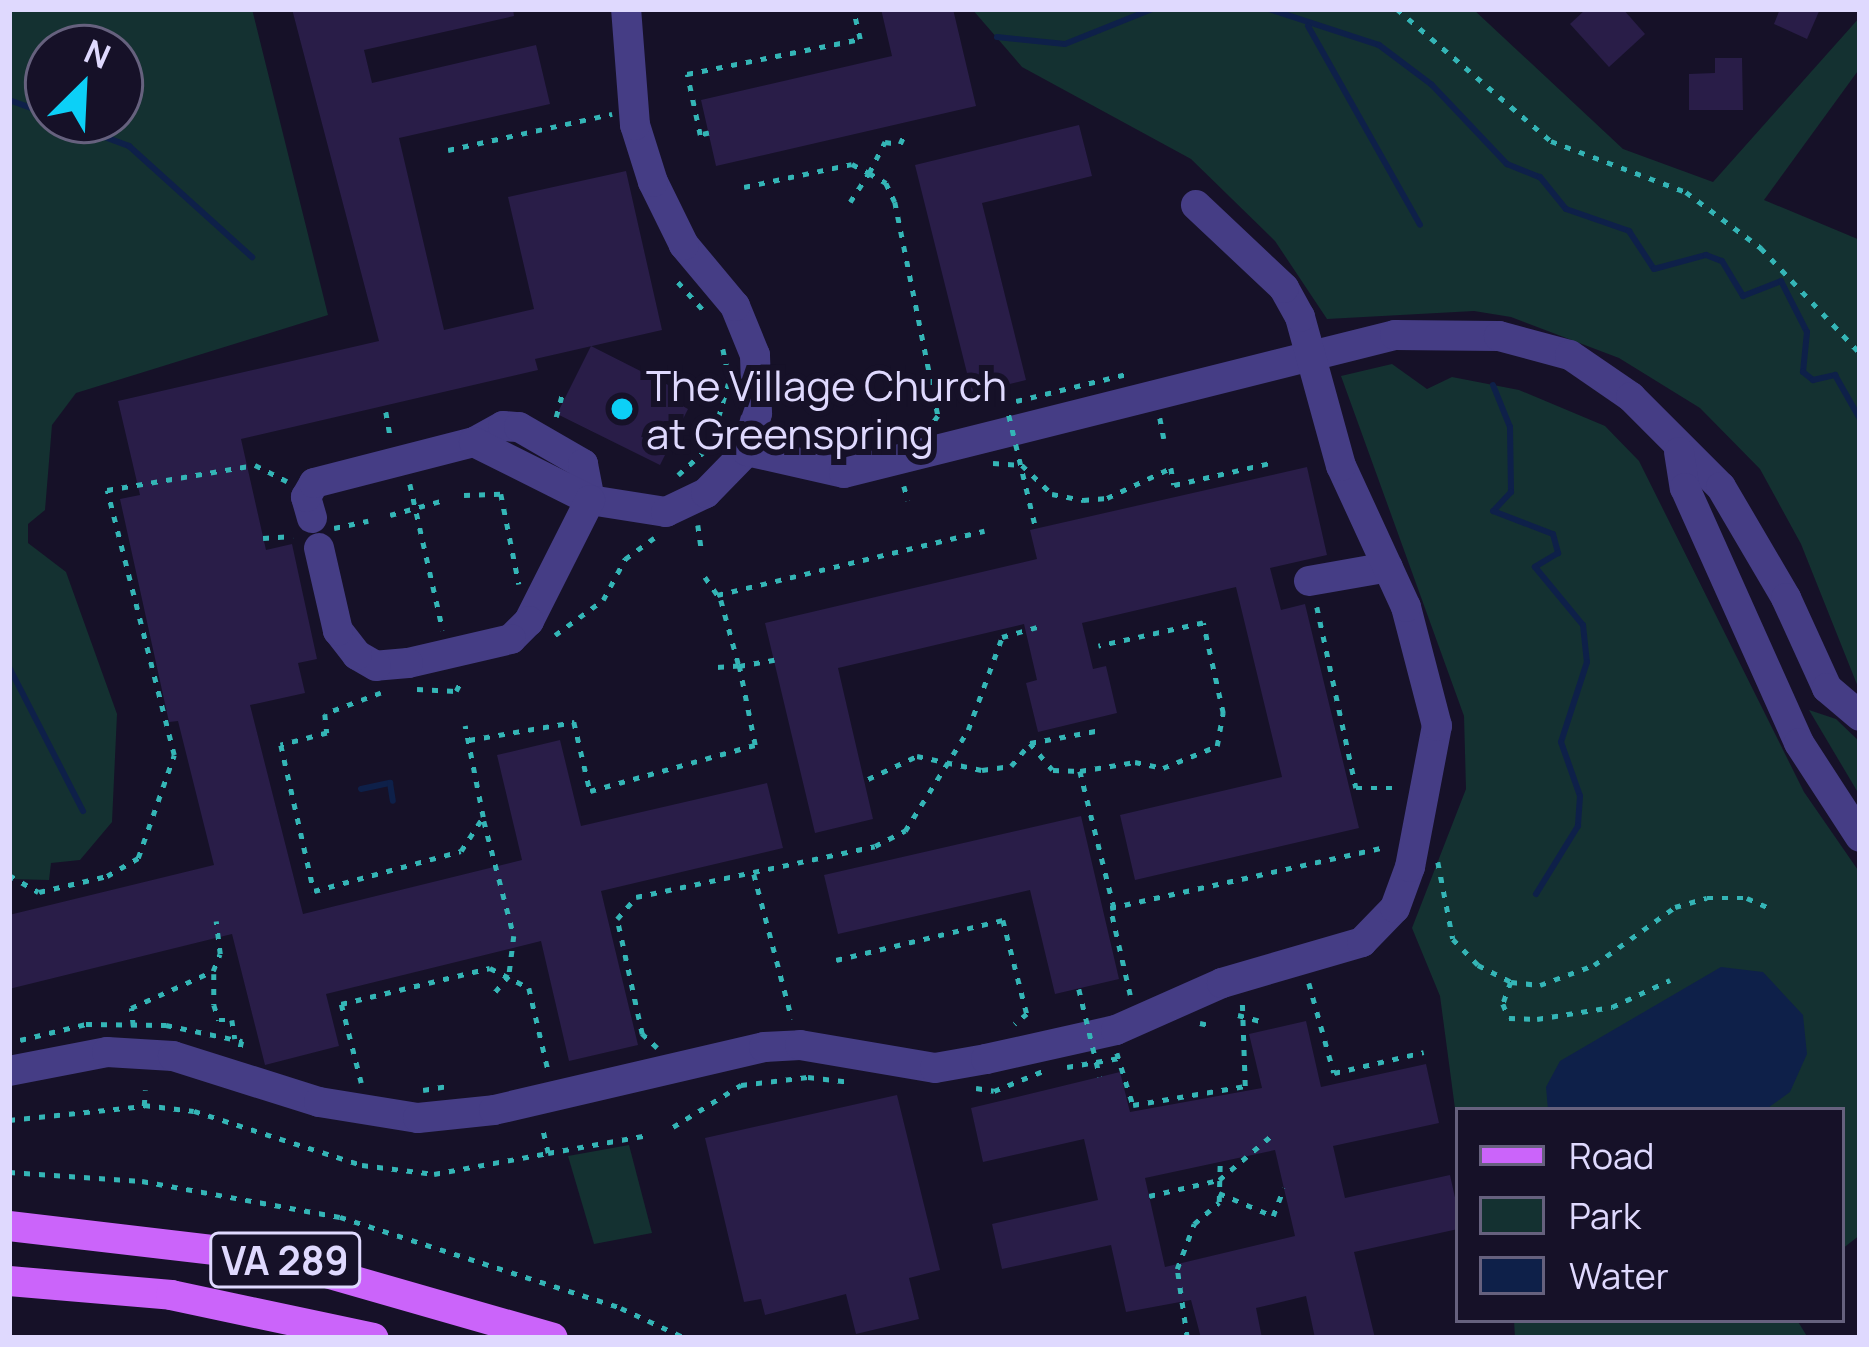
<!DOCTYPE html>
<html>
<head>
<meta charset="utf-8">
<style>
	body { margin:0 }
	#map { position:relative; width:1869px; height:1347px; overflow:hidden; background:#161128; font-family:Manrope,sans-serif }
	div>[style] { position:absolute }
	.green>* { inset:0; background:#143131 }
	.water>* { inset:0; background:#0e2049 }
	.stream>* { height:6px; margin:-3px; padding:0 3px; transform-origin:3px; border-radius:3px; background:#0e2049 }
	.building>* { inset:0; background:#291d48 }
	.path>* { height:4.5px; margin-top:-2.25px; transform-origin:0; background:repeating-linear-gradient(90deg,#34b5b6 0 6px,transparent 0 15px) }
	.minor>* { height:30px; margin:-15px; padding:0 15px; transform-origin:15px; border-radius:15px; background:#453d85 }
	.major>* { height:30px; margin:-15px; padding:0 15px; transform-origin:15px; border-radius:15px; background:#cb64fa }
	.path-bridge>* { height:4.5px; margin-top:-2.25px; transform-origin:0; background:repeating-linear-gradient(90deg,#34b5b6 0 6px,transparent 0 15px) }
	.dots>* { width:33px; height:33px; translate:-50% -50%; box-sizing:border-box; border:6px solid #161128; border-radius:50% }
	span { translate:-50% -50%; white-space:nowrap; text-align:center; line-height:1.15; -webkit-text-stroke:12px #161128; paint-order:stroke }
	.shield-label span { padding:3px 9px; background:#161128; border:3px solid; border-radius:9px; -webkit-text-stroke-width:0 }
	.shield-label { font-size:39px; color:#dfd9fe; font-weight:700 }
	.poi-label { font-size:42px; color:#dfd9fe }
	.left { translate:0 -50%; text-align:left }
	.frame { position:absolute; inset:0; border:12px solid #dfd9fe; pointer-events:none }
	.legend { position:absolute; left:1455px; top:1107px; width:390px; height:216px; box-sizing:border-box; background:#161128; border:3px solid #66617e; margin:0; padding:15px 21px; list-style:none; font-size:36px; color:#dfd9fe }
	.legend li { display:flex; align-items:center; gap:24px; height:60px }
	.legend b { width:60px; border:3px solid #66617e }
	.north { position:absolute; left:24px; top:24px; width:120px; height:120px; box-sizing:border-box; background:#161128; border:3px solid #66617e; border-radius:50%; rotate:24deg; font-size:33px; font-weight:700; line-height:48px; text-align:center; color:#dfd9fe }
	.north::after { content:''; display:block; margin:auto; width:42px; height:54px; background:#0cd0f7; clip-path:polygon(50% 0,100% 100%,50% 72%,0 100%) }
</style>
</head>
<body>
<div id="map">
	<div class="green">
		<div style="clip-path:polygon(evenodd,9px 9px,252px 9px,328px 315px,76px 393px,52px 425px,45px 510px,28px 524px,28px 543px,66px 572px,117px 714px,112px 822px,80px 860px,51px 863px,49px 880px,9px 879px,9px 9px,48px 48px,120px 48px,120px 120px,48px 120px,48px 48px)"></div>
		<div style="clip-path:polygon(972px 9px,1473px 9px,1623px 149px,1713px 182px,1860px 17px,1860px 68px,1764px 200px,1860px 240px,1860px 692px,1801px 544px,1760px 469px,1700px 408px,1619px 358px,1511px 317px,1474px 311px,1327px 319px,1275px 241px,1191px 159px,1022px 67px)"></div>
		<div style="clip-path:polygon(1392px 364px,1427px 389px,1452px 377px,1519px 390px,1605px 426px,1639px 461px,1804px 792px,1860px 873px,1860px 1235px,1842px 1249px,1842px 1110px,1458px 1110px,1458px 1131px,1440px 996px,1412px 928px,1466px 789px,1464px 716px,1341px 376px)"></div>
		<div style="clip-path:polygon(1809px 710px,1836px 719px,1860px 742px,1860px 796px)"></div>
		<div style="clip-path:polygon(629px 1145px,652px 1233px,594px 1244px,568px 1156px)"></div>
		<div style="clip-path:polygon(1514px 1320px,1797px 1320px,1808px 1338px,1515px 1338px)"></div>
	</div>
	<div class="water">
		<div style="clip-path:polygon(1721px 967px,1763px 972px,1803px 1015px,1807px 1054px,1790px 1092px,1765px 1110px,1548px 1110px,1546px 1087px,1560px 1061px)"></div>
	</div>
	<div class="stream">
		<div style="left:1269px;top:9px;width:116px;rotate:18.1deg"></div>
		<div style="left:1379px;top:45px;width:66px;rotate:37deg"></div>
		<div style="left:1432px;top:85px;width:109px;rotate:46.5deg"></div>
		<div style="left:1507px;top:164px;width:35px;rotate:22deg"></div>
		<div style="left:1540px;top:177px;width:41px;rotate:50.9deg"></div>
		<div style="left:1566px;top:209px;width:67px;rotate:19.2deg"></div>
		<div style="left:1629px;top:231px;width:45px;rotate:56.7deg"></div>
		<div style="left:1654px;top:269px;width:54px;rotate:-15.1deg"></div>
		<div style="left:1706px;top:255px;width:17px;rotate:21deg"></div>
		<div style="left:1722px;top:261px;width:41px;rotate:59deg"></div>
		<div style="left:1743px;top:296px;width:41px;rotate:-21.5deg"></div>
		<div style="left:1781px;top:281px;width:57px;rotate:63deg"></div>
		<div style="left:1807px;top:332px;width:40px;rotate:95.7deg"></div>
		<div style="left:1803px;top:372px;width:13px;rotate:39deg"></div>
		<div style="left:1813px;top:380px;width:23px;rotate:-13deg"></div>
		<div style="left:1835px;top:375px;width:51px;rotate:60.4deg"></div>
		<div style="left:1308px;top:26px;width:228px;rotate:60.6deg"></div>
		<div style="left:997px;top:37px;width:68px;rotate:5.9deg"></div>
		<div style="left:1065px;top:44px;width:94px;rotate:-21.9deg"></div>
		<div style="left:9px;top:100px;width:41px;rotate:19.7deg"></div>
		<div style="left:59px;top:120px;width:75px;rotate:20.4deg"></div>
		<div style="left:129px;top:146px;width:166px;rotate:42.1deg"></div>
		<div style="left:1493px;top:385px;width:45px;rotate:68deg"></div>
		<div style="left:1510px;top:427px;width:65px;rotate:89.1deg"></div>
		<div style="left:1511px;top:492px;width:26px;rotate:133deg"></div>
		<div style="left:1493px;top:511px;width:64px;rotate:21deg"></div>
		<div style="left:1553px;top:534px;width:20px;rotate:75deg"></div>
		<div style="left:1558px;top:553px;width:27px;rotate:149deg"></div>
		<div style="left:1535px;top:567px;width:75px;rotate:50.4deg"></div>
		<div style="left:1583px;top:625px;width:37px;rotate:84deg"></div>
		<div style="left:1587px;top:662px;width:84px;rotate:108deg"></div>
		<div style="left:1561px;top:742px;width:57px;rotate:70.6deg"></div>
		<div style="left:1580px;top:796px;width:30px;rotate:94deg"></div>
		<div style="left:1578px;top:826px;width:80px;rotate:121.7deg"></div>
		<div style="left:9px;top:667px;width:162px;rotate:62.8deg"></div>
		<div style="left:361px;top:789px;width:30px;rotate:-12deg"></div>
		<div style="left:390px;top:783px;width:18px;rotate:81deg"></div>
	</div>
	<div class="building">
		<div style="clip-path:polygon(292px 9px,513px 9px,514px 16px,364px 50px,372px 83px,536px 45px,550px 104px,399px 138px,444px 330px,534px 309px,508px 197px,626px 171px,662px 330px,535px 359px,538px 370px,241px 439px,266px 550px,292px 544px,317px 659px,298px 663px,305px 693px,250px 705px,303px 914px,522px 860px,497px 755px,560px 740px,581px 826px,767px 783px,783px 848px,601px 891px,638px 1045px,569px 1061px,541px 941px,326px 994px,339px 1046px,265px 1065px,232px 934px,9px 989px,9px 915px,214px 865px,178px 721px,169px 722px,120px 499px,140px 495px,118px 401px,379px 341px)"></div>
		<div style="clip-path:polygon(881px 9px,953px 9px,976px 106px,716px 166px,701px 100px,892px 56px)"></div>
		<div style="clip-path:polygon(1586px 9px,1623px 9px,1645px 34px,1609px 67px,1570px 24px)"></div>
		<div style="clip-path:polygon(1780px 9px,1820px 9px,1807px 39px,1774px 24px)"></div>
		<div style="clip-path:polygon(1715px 58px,1742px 58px,1743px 110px,1689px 110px,1689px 74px,1715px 73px)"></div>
		<div style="clip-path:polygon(1079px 125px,1092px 176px,982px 203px,1026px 380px,972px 393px,915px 165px)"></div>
		<div style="clip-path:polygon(591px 346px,682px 392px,677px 403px,688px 409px,660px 465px,557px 414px)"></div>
		<div style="clip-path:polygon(1307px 467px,1327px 555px,1270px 568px,1281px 610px,1305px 604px,1359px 828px,1135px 880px,1120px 815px,1282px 777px,1236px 587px,1082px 623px,1093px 669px,1106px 666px,1117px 713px,1038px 732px,1026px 683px,1037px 680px,1024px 624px,838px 668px,873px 819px,815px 833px,765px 623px,1037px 559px,1030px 530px)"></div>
		<div style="clip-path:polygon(1081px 816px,1119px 979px,1055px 994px,1030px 890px,838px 934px,824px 875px)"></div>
		<div style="clip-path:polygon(evenodd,1306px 1021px,1321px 1087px,1426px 1064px,1439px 1123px,1333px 1146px,1345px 1198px,1450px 1175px,1458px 1211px,1458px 1229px,1354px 1252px,1375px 1338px,1315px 1338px,1306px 1296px,1256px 1308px,1262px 1338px,1201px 1338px,1191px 1300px,1126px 1312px,1111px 1245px,1002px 1269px,992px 1224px,1098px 1200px,1084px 1139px,983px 1162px,971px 1108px,1120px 1072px,1130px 1112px,1262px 1088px,1249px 1034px,1306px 1021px,1275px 1150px,1295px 1236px,1165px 1267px,1145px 1178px,1275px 1150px)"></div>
		<div style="clip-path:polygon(897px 1095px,940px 1270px,909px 1278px,919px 1319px,856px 1334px,846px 1294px,765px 1315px,761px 1299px,744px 1302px,705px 1138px)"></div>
	</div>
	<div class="path">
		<div style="left:1397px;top:9px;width:203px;rotate:40.6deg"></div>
		<div style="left:1551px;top:141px;width:144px;rotate:20.7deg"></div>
		<div style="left:1686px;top:192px;width:94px;rotate:36.7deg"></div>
		<div style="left:1761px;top:248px;width:144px;rotate:46.7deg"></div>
		<div style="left:709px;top:133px;width:9px;rotate:167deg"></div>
		<div style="left:700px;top:135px;width:62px;rotate:-102deg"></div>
		<div style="left:687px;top:74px;width:177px;rotate:-11.4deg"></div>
		<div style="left:860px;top:39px;width:31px;rotate:-103deg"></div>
		<div style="left:448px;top:150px;width:168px;rotate:-12.4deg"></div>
		<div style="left:744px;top:187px;width:110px;rotate:-12deg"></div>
		<div style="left:852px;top:164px;width:19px;rotate:28deg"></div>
		<div style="left:869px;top:173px;width:35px;rotate:-63deg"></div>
		<div style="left:885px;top:142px;width:15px;rotate:8deg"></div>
		<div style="left:900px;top:144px;width:14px;rotate:-65deg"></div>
		<div style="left:850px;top:202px;width:35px;rotate:-57deg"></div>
		<div style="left:869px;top:173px;width:20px;rotate:30deg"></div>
		<div style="left:886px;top:183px;width:21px;rotate:65deg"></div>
		<div style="left:895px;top:202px;width:218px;rotate:78.6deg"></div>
		<div style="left:938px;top:416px;width:12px;rotate:125deg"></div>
		<div style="left:678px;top:282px;width:42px;rotate:47.9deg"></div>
		<div style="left:723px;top:349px;width:25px;rotate:78deg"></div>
		<div style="left:1016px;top:401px;width:114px;rotate:-13.7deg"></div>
		<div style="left:386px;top:412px;width:28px;rotate:80deg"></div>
		<div style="left:556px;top:417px;width:27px;rotate:-75deg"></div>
		<div style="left:1160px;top:418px;width:21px;rotate:79deg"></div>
		<div style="left:993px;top:463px;width:29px;rotate:4deg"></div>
		<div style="left:1022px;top:465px;width:42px;rotate:44deg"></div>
		<div style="left:1052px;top:494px;width:32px;rotate:11deg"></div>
		<div style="left:1083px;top:500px;width:24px;rotate:-5deg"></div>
		<div style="left:1107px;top:498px;width:71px;rotate:-25.1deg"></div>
		<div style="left:1171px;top:468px;width:17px;rotate:80deg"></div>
		<div style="left:1174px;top:485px;width:98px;rotate:-12.9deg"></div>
		<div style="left:678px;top:475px;width:43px;rotate:-42.2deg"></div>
		<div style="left:710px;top:446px;width:65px;rotate:-73.8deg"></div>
		<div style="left:410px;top:484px;width:150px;rotate:77.3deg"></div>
		<div style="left:904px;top:486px;width:15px;rotate:74deg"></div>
		<div style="left:464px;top:495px;width:37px;rotate:-2deg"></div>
		<div style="left:501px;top:494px;width:92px;rotate:78.7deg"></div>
		<div style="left:390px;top:515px;width:53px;rotate:-15.4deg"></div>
		<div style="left:698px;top:525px;width:27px;rotate:82deg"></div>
		<div style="left:334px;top:528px;width:35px;rotate:-12deg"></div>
		<div style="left:263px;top:538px;width:30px;rotate:-4deg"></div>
		<div style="left:705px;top:577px;width:28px;rotate:55deg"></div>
		<div style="left:721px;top:600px;width:68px;rotate:74.7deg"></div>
		<div style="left:739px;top:666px;width:26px;rotate:176deg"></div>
		<div style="left:717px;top:595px;width:275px;rotate:-13.5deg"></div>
		<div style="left:1317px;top:607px;width:185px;rotate:77.8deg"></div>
		<div style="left:1356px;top:788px;width:44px"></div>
		<div style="left:555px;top:635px;width:59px;rotate:-36.1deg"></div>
		<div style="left:603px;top:600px;width:47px;rotate:-61.8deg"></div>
		<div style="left:625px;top:559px;width:36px;rotate:-36deg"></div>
		<div style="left:417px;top:689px;width:39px;rotate:3deg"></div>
		<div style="left:456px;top:691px;width:13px;rotate:-63deg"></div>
		<div style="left:381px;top:693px;width:60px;rotate:159.4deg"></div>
		<div style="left:325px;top:714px;width:19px;rotate:84deg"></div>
		<div style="left:327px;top:733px;width:48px;rotate:165.4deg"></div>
		<div style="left:281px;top:745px;width:150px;rotate:77.3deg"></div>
		<div style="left:314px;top:891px;width:152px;rotate:-15.2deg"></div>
		<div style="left:461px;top:851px;width:40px;rotate:-57.1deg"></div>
		<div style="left:483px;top:817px;width:93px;rotate:-101.2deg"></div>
		<div style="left:469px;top:740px;width:107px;rotate:-9.7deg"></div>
		<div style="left:574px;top:722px;width:71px;rotate:76.9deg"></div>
		<div style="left:590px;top:791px;width:171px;rotate:-15.6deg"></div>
		<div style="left:755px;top:745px;width:81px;rotate:-101.4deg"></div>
		<div style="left:739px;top:666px;width:36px;rotate:-10deg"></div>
		<div style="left:1030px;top:743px;width:35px;rotate:50deg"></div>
		<div style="left:1053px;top:770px;width:27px;rotate:2deg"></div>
		<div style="left:1080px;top:771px;width:140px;rotate:76deg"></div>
		<div style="left:1080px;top:771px;width:56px;rotate:-9.3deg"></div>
		<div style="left:1135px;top:762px;width:29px;rotate:12deg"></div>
		<div style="left:1163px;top:768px;width:58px;rotate:-22.2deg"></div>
		<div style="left:1217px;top:746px;width:34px;rotate:-80deg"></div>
		<div style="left:1223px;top:713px;width:92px;rotate:-102.5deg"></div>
		<div style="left:1203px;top:623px;width:107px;rotate:167.5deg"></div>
		<div style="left:868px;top:779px;width:54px;rotate:-25.1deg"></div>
		<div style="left:917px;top:756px;width:66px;rotate:12.2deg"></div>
		<div style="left:982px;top:770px;width:29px;rotate:-8deg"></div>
		<div style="left:1011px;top:766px;width:30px;rotate:-50deg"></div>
		<div style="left:1030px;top:743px;width:72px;rotate:-10.4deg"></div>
		<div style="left:484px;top:821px;width:119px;rotate:75.4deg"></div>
		<div style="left:514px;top:936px;width:40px;rotate:97.1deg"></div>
		<div style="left:509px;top:976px;width:26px;rotate:130deg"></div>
		<div style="left:1438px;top:862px;width:78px;rotate:79deg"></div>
		<div style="left:1453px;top:939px;width:36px;rotate:46deg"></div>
		<div style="left:1478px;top:965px;width:37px;rotate:27deg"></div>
		<div style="left:1511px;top:982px;width:29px;rotate:6deg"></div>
		<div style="left:1540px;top:985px;width:58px;rotate:-20.3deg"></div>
		<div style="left:1594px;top:965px;width:100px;rotate:-35.6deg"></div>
		<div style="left:1675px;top:907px;width:33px;rotate:-16deg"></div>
		<div style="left:1707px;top:898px;width:40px"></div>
		<div style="left:1747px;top:898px;width:27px;rotate:24deg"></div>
		<div style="left:754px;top:874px;width:150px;rotate:75.3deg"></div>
		<div style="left:9px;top:875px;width:34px;rotate:30deg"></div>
		<div style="left:39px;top:892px;width:70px;rotate:-13.2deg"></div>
		<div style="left:107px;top:876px;width:36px;rotate:-30deg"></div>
		<div style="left:138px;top:858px;width:109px;rotate:-70.7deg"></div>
		<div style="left:174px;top:755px;width:273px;rotate:-104.2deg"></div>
		<div style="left:107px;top:490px;width:150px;rotate:-9.6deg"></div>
		<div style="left:255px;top:465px;width:36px;rotate:27deg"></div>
		<div style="left:836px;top:960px;width:172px;rotate:-13.5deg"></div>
		<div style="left:1003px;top:920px;width:97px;rotate:75.7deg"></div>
		<div style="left:1027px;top:1014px;width:16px;rotate:140deg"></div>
		<div style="left:214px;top:974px;width:31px;rotate:90deg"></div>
		<div style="left:214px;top:1005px;width:16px;rotate:72deg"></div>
		<div style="left:219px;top:1020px;width:13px"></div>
		<div style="left:232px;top:1020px;width:19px;rotate:81deg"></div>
		<div style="left:1511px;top:982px;width:23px;rotate:110deg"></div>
		<div style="left:1503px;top:1004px;width:15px;rotate:67deg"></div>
		<div style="left:1509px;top:1018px;width:28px;rotate:2deg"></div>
		<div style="left:1537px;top:1019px;width:76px;rotate:-9.1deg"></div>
		<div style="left:1612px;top:1007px;width:64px;rotate:-25deg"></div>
		<div style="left:1309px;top:983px;width:93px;rotate:74.5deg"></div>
		<div style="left:1334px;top:1073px;width:92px;rotate:-13.1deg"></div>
		<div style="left:1130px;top:995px;width:89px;rotate:-102.9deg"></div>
		<div style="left:1110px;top:908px;width:283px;rotate:-12.5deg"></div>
		<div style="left:1238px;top:1015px;width:28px;rotate:15deg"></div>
		<div style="left:1200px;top:1023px;width:13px;rotate:13deg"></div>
		<div style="left:133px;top:1026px;width:18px;rotate:-96deg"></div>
		<div style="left:131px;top:1008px;width:90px;rotate:-24.3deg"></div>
		<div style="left:213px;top:971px;width:18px;rotate:-68deg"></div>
		<div style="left:220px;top:954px;width:33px;rotate:-97deg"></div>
		<div style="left:20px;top:1040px;width:68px;rotate:-13.6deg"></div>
		<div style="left:86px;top:1024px;width:80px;rotate:0.7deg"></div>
		<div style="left:166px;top:1025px;width:78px;rotate:11.9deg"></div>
		<div style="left:242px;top:1041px;width:8px;rotate:104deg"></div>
		<div style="left:657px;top:1048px;width:21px;rotate:-137deg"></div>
		<div style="left:642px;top:1034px;width:118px;rotate:-102.3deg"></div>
		<div style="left:617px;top:919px;width:29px;rotate:-49deg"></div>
		<div style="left:636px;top:897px;width:244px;rotate:-12deg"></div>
		<div style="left:875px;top:846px;width:34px;rotate:-27deg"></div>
		<div style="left:905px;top:831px;width:119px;rotate:-58deg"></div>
		<div style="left:968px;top:730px;width:99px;rotate:-69.9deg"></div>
		<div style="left:1002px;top:637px;width:37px;rotate:-16deg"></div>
		<div style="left:1117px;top:1053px;width:54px;rotate:72.9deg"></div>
		<div style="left:1133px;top:1105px;width:114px;rotate:-9.6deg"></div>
		<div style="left:1245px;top:1086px;width:84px;rotate:-92deg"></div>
		<div style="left:1067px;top:1067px;width:53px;rotate:-9.8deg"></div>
		<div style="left:361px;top:1083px;width:81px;rotate:-104.2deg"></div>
		<div style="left:341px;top:1004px;width:153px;rotate:-13.6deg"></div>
		<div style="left:490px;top:968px;width:44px;rotate:27.1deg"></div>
		<div style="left:529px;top:988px;width:88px;rotate:76.9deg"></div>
		<div style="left:976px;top:1088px;width:18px;rotate:9deg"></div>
		<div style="left:994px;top:1091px;width:58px;rotate:-22.2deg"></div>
		<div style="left:423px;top:1090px;width:25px;rotate:-9deg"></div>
		<div style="left:144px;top:1105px;width:50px;rotate:6.8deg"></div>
		<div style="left:194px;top:1111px;width:176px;rotate:17.8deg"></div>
		<div style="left:362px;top:1165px;width:73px;rotate:7.1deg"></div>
		<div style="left:434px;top:1174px;width:116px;rotate:-10.4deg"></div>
		<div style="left:548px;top:1153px;width:23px;rotate:-103deg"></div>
		<div style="left:9px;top:1120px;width:136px;rotate:-5.9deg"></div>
		<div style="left:144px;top:1106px;width:16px;rotate:-86deg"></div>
		<div style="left:673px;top:1127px;width:80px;rotate:-31.7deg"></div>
		<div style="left:741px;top:1085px;width:67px;rotate:-6.8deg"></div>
		<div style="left:808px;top:1077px;width:43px;rotate:6.6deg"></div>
		<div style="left:548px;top:1153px;width:102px;rotate:-10.2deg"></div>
		<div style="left:9px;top:1172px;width:133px;rotate:3.9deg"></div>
		<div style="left:142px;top:1181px;width:201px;rotate:10.3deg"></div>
		<div style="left:340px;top:1217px;width:295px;rotate:17.9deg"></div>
		<div style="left:621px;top:1308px;width:71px;rotate:25.1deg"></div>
		<div style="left:1219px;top:1193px;width:59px;rotate:23.1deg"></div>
		<div style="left:1273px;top:1216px;width:30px;rotate:-69deg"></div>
		<div style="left:1149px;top:1196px;width:72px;rotate:-12.9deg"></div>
		<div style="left:1219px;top:1180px;width:70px;rotate:-40.3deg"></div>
		<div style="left:1187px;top:1338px;width:70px;rotate:-98.2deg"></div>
		<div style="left:1177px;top:1269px;width:48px;rotate:-69.3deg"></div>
		<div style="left:1194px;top:1224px;width:33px;rotate:-41deg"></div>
		<div style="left:1219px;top:1202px;width:41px;rotate:-88.6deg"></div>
	</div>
	<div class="minor">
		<div style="left:474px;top:442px;width:33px;rotate:-29deg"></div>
		<div style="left:503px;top:426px;width:16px;rotate:4deg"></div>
		<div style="left:519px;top:427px;width:74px;rotate:30deg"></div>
		<div style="left:583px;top:464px;width:37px;rotate:79deg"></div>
		<div style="left:590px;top:500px;width:77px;rotate:9deg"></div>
		<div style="left:666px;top:512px;width:44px;rotate:-25.4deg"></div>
		<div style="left:706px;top:493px;width:59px;rotate:-45.7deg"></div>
		<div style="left:747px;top:451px;width:39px;rotate:-75deg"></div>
		<div style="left:757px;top:413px;width:58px;rotate:-92deg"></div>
		<div style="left:755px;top:355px;width:53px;rotate:-112.2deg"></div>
		<div style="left:735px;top:306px;width:80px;rotate:-129.9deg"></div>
		<div style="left:684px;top:245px;width:70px;rotate:-116.2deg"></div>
		<div style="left:653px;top:182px;width:60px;rotate:-107.5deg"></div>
		<div style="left:635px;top:125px;width:116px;rotate:-94.4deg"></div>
		<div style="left:747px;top:451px;width:99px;rotate:12.8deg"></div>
		<div style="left:844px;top:473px;width:568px;rotate:-14.06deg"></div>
		<div style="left:1395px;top:335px;width:104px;rotate:0.6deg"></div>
		<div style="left:1499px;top:336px;width:73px;rotate:15deg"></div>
		<div style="left:1570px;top:355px;width:74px;rotate:34.5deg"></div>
		<div style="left:1631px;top:397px;width:127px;rotate:45deg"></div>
		<div style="left:1721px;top:487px;width:129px;rotate:59.6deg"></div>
		<div style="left:1786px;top:598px;width:99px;rotate:65.5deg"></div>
		<div style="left:1827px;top:688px;width:43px;rotate:40.3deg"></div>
		<div style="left:1679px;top:452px;width:36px;rotate:81deg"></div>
		<div style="left:1685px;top:488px;width:279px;rotate:65.9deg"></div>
		<div style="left:1799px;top:743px;width:112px;rotate:57deg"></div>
		<div style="left:312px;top:518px;width:22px;rotate:-106deg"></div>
		<div style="left:306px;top:497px;width:16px;rotate:-60deg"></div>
		<div style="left:314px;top:483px;width:165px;rotate:-14.4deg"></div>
		<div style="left:474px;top:442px;width:130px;rotate:26.6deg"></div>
		<div style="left:590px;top:500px;width:136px;rotate:116.8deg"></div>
		<div style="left:529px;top:621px;width:25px;rotate:135deg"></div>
		<div style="left:511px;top:639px;width:106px;rotate:166.9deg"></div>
		<div style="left:408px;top:663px;width:32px;rotate:175deg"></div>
		<div style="left:376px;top:666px;width:22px;rotate:-150deg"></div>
		<div style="left:357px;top:655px;width:31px;rotate:-128deg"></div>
		<div style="left:338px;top:631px;width:85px;rotate:-102.9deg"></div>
		<div style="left:1309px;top:581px;width:80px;rotate:-10deg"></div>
		<div style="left:9px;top:1071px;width:100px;rotate:-11deg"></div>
		<div style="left:107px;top:1052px;width:66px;rotate:3.5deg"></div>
		<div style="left:173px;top:1056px;width:153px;rotate:17.5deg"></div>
		<div style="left:319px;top:1102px;width:100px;rotate:9.2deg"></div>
		<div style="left:418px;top:1118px;width:76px;rotate:-6deg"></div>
		<div style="left:494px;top:1110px;width:277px;rotate:-13.1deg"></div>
		<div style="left:764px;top:1047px;width:36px;rotate:-3deg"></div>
		<div style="left:800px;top:1045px;width:137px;rotate:9.7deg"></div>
		<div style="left:935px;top:1068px;width:52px;rotate:-10deg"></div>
		<div style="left:986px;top:1059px;width:133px;rotate:-12.6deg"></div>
		<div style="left:1116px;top:1030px;width:116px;rotate:-23.9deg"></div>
		<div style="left:1222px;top:983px;width:146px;rotate:-16.3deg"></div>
		<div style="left:1362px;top:942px;width:47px;rotate:-45.9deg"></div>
		<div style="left:1395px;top:908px;width:44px;rotate:-69.9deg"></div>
		<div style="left:1410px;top:867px;width:144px;rotate:-79.2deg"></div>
		<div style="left:1437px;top:726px;width:123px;rotate:-104.6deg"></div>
		<div style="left:1406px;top:607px;width:155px;rotate:-114.7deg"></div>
		<div style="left:1341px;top:466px;width:155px;rotate:-105.4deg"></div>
		<div style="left:1300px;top:317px;width:33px;rotate:-119deg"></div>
		<div style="left:1284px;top:288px;width:121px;rotate:-136.7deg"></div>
	</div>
	<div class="major">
		<div style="left:9px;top:1226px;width:264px;rotate:6.7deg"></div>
		<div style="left:271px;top:1257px;width:293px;rotate:16deg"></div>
		<div style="left:9px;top:1281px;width:163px;rotate:4.9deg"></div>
		<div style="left:171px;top:1295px;width:207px;rotate:12deg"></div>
	</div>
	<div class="path-bridge">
		<div style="left:1002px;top:386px;width:147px;rotate:76.6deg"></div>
		<div style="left:1079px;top:989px;width:90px;rotate:76.6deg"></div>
	</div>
	<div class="dots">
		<div style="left:622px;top:409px;background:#0cd0f7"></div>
	</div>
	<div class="shield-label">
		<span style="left:285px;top:1260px">VA 289</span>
	</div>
	<div class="poi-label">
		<span class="left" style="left:646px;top:409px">The Village Church<br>at Greenspring</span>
	</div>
	<div class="frame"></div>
	<ul class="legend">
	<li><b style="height:15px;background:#cb64fa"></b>Road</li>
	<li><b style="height:33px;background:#143131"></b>Park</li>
	<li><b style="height:33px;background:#0e2049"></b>Water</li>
	</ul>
	<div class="north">N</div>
</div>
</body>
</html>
